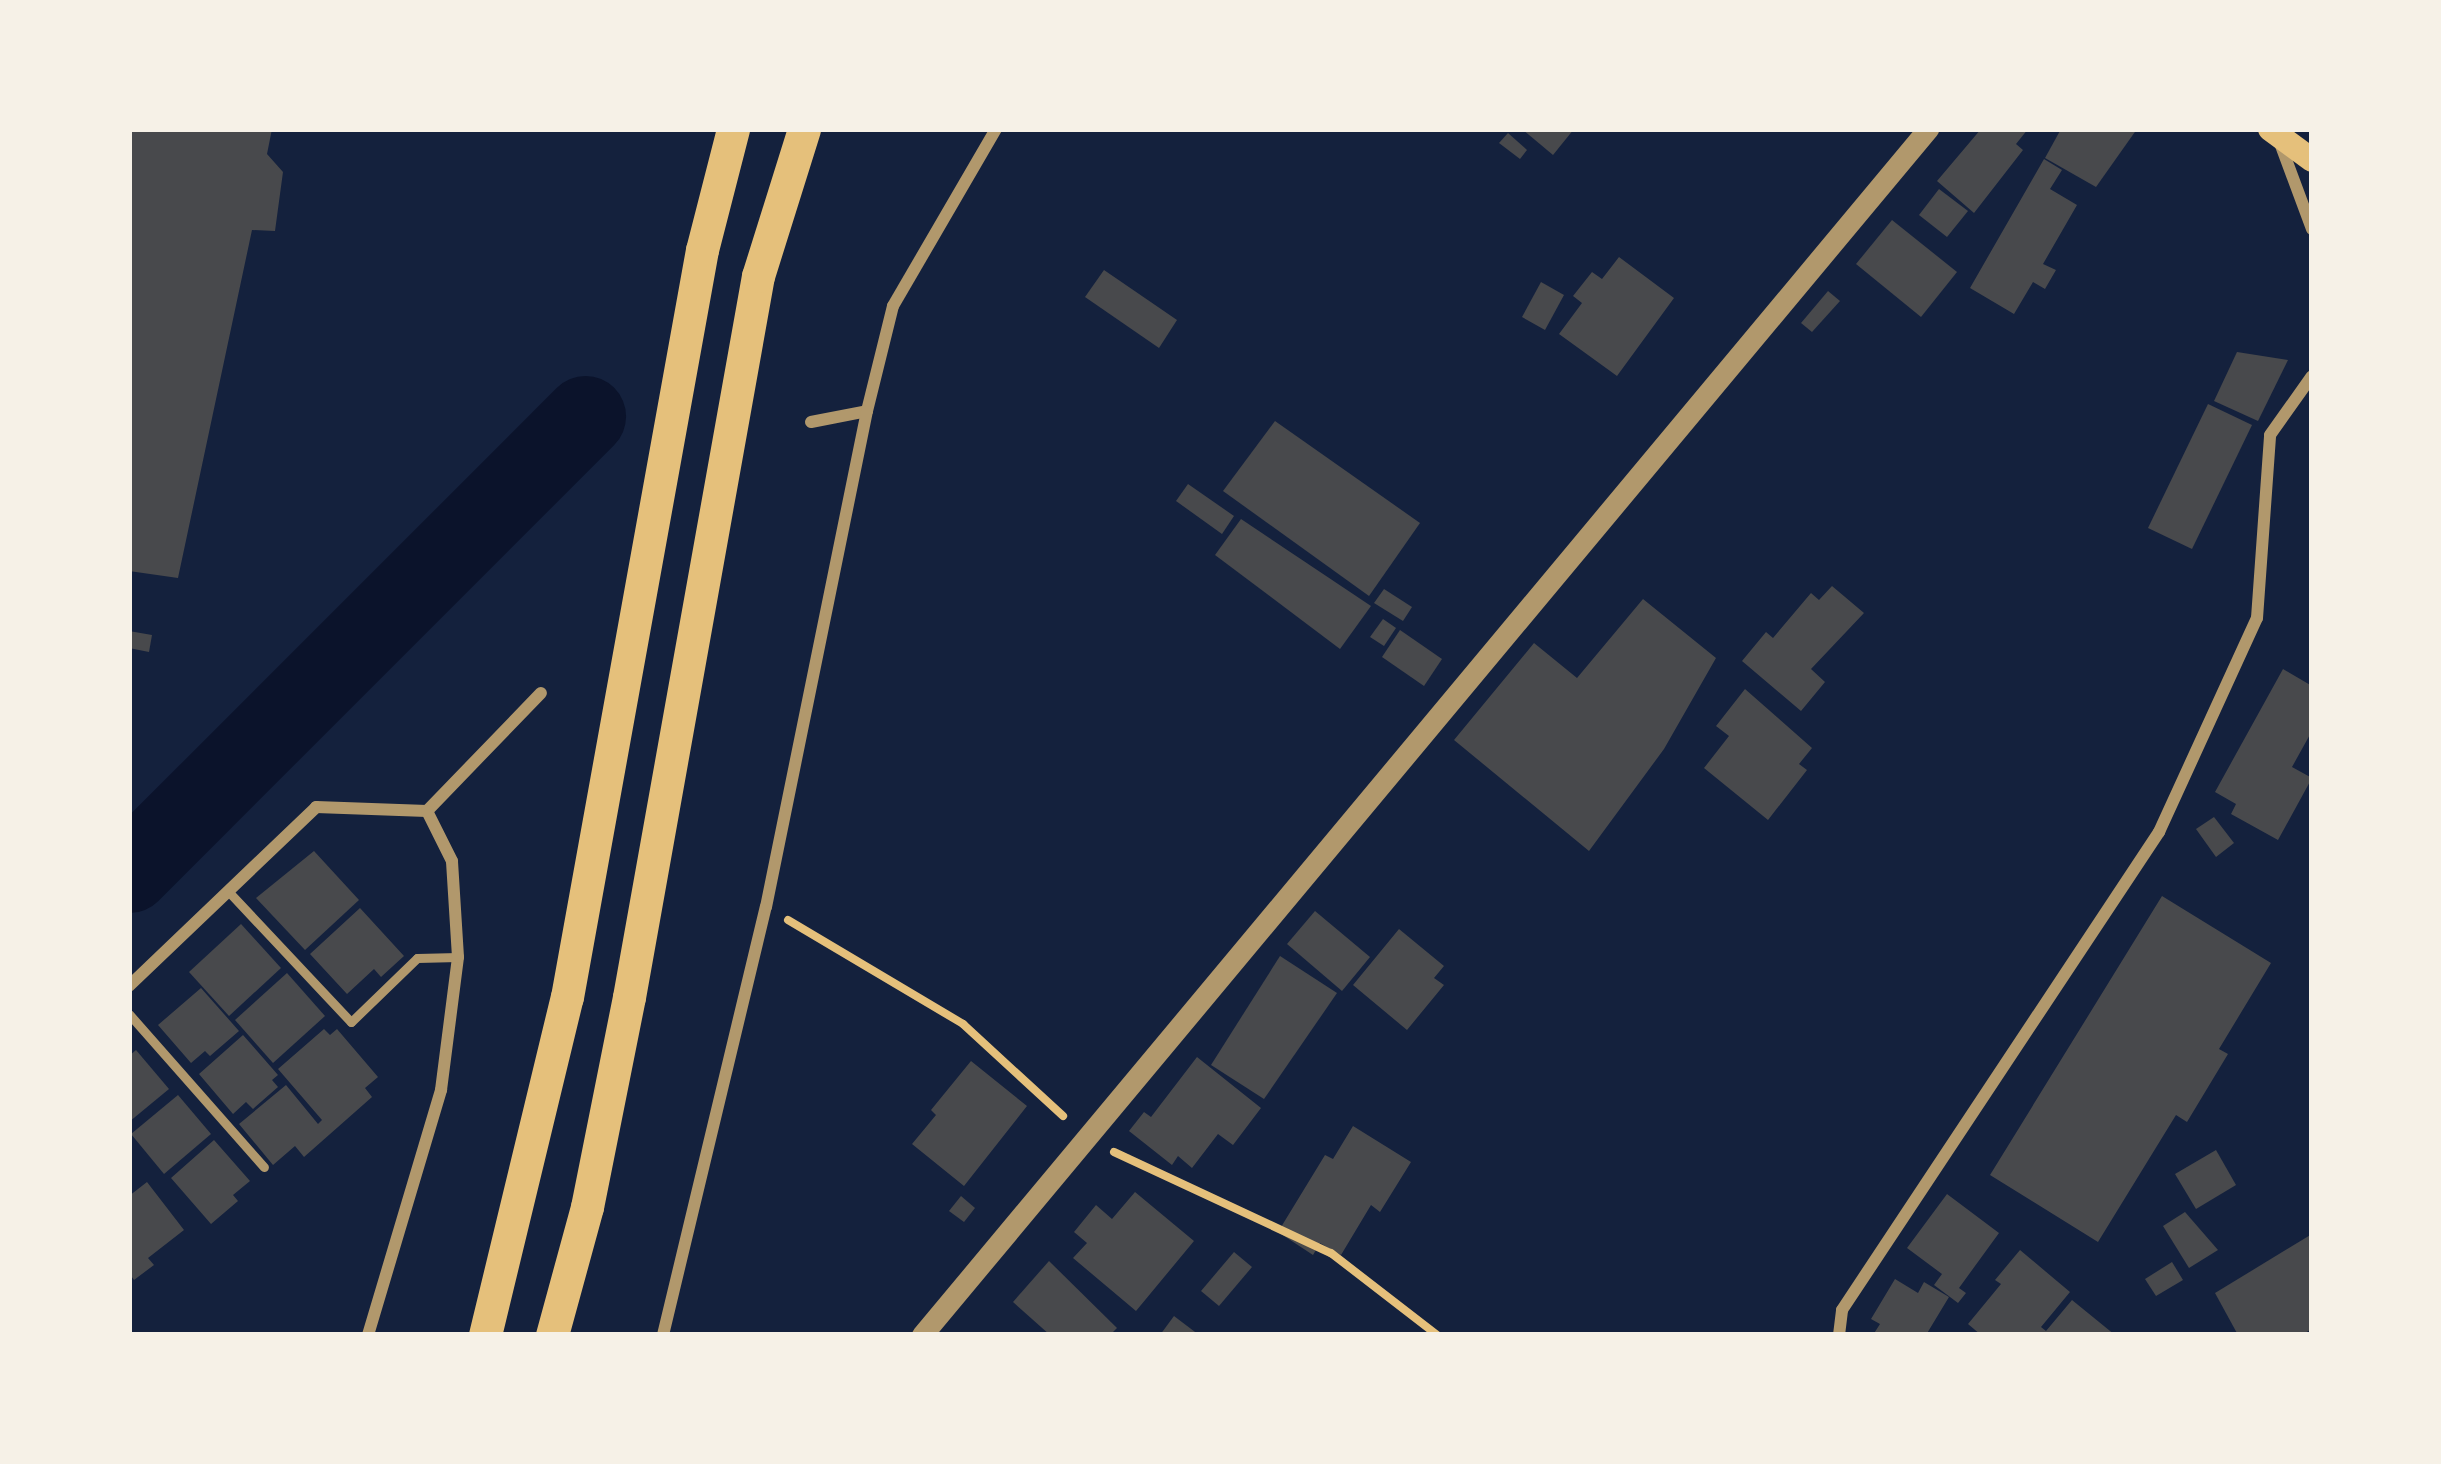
<!DOCTYPE html>
<html>
<head>
<meta charset="utf-8">
<style>
	body { margin:0 }
	#map { position:relative; width:2441px; height:1464px; overflow:hidden; background:#14213d; font-family:"Source Sans 3",sans-serif }
	div>[style] { position:absolute }
	.river>* { height:81px; margin:-40.5px; padding:0 40.5px; transform-origin:40.5px; border-radius:40.5px; background:#0b132b }
	.building>* { inset:0; background:#48494c }
	.path>* { height:8px; margin:-4px; padding:0 4px; transform-origin:4px; border-radius:4px; background:#e5c07b }
	.service>* { height:9px; margin:-4.5px; padding:0 4.5px; transform-origin:4.5px; border-radius:4.5px; background:#b1986c }
	.minor>* { height:12px; margin:-6px; padding:0 6px; transform-origin:6px; border-radius:6px; background:#b1986c }
	.tertiary>* { height:21px; margin:-10.5px; padding:0 10.5px; transform-origin:10.5px; border-radius:10.5px; background:#b1986c }
	.secondary>* { height:24px; margin:-12px; padding:0 12px; transform-origin:12px; border-radius:12px; background:#e5c07b }
	.trunk>* { height:33px; margin:-16.5px; padding:0 16.5px; transform-origin:16.5px; border-radius:16.5px; background:#e5c07b }
	span { translate:-50% -50%; white-space:nowrap; text-align:center; line-height:1.15; -webkit-text-stroke:9px #f6f1e7; paint-order:stroke }
	.frame { position:absolute; inset:0; border:132px solid #f6f1e7; pointer-events:none }
</style>
</head>
<body>
<div id="map">
	<div class="river">
		<div style="left:129px;top:872px;width:645px;rotate:-45deg"></div>
	</div>
	<div class="building">
		<div style="clip-path:polygon(129px 129px,272px 129px,267px 154px,283px 172px,275px 231px,252px 230px,178px 578px,129px 571px)"></div>
		<div style="clip-path:polygon(1522px 129px,1574px 129px,1553px 155px)"></div>
		<div style="clip-path:polygon(1981px 129px,2028px 129px,2016px 144px,2023px 150px,1974px 213px,1937px 181px)"></div>
		<div style="clip-path:polygon(2061px 129px,2137px 129px,2096px 187px,2045px 158px)"></div>
		<div style="clip-path:polygon(1508px 133px,1527px 150px,1520px 159px,1499px 143px)"></div>
		<div style="clip-path:polygon(2044px 159px,2062px 170px,2050px 189px,2077px 205px,2043px 264px,2056px 270px,2045px 289px,2033px 282px,2014px 314px,1970px 288px)"></div>
		<div style="clip-path:polygon(1939px 189px,1968px 211px,1947px 237px,1919px 215px)"></div>
		<div style="clip-path:polygon(1892px 220px,1957px 272px,1921px 317px,1856px 264px)"></div>
		<div style="clip-path:polygon(1619px 257px,1674px 298px,1617px 376px,1559px 334px,1582px 303px,1573px 296px,1592px 272px,1602px 279px)"></div>
		<div style="clip-path:polygon(1104px 270px,1177px 320px,1159px 348px,1085px 297px)"></div>
		<div style="clip-path:polygon(1541px 282px,1564px 295px,1545px 330px,1522px 317px)"></div>
		<div style="clip-path:polygon(1828px 291px,1840px 301px,1812px 332px,1801px 323px)"></div>
		<div style="clip-path:polygon(2237px 352px,2288px 360px,2258px 421px,2214px 401px)"></div>
		<div style="clip-path:polygon(2208px 404px,2252px 425px,2192px 549px,2148px 528px)"></div>
		<div style="clip-path:polygon(1275px 421px,1420px 523px,1369px 596px,1223px 491px)"></div>
		<div style="clip-path:polygon(1188px 484px,1234px 516px,1222px 534px,1176px 501px)"></div>
		<div style="clip-path:polygon(1241px 519px,1371px 606px,1340px 649px,1215px 555px)"></div>
		<div style="clip-path:polygon(1832px 586px,1864px 613px,1811px 669px,1825px 682px,1801px 711px,1742px 661px,1766px 632px,1773px 638px,1811px 593px,1819px 600px)"></div>
		<div style="clip-path:polygon(1384px 589px,1412px 607px,1403px 621px,1374px 603px)"></div>
		<div style="clip-path:polygon(1643px 599px,1716px 658px,1664px 749px,1589px 851px,1454px 740px,1534px 643px,1577px 678px)"></div>
		<div style="clip-path:polygon(1383px 619px,1396px 628px,1384px 646px,1370px 637px)"></div>
		<div style="clip-path:polygon(1400px 630px,1442px 659px,1424px 686px,1382px 657px)"></div>
		<div style="clip-path:polygon(129px 631px,152px 635px,149px 652px,129px 648px)"></div>
		<div style="clip-path:polygon(2283px 669px,2312px 686px,2312px 731px,2292px 767px,2312px 778px,2278px 840px,2231px 814px,2236px 804px,2215px 792px)"></div>
		<div style="clip-path:polygon(1745px 689px,1812px 748px,1799px 764px,1807px 770px,1768px 820px,1704px 768px,1729px 736px,1716px 726px)"></div>
		<div style="clip-path:polygon(2214px 817px,2234px 843px,2216px 857px,2196px 829px)"></div>
		<div style="clip-path:polygon(314px 851px,359px 900px,305px 950px,256px 898px)"></div>
		<div style="clip-path:polygon(2162px 896px,2271px 963px,2219px 1049px,2228px 1054px,2187px 1122px,2176px 1115px,2098px 1242px,1990px 1175px)"></div>
		<div style="clip-path:polygon(360px 908px,404px 956px,381px 977px,374px 969px,347px 994px,310px 954px)"></div>
		<div style="clip-path:polygon(1315px 911px,1370px 957px,1342px 991px,1287px 944px)"></div>
		<div style="clip-path:polygon(241px 924px,281px 968px,229px 1016px,189px 972px)"></div>
		<div style="clip-path:polygon(1399px 929px,1444px 966px,1434px 978px,1444px 985px,1407px 1030px,1353px 985px)"></div>
		<div style="clip-path:polygon(1280px 956px,1337px 993px,1264px 1099px,1211px 1065px)"></div>
		<div style="clip-path:polygon(287px 973px,325px 1016px,273px 1063px,235px 1020px)"></div>
		<div style="clip-path:polygon(201px 988px,239px 1031px,210px 1056px,205px 1051px,191px 1063px,158px 1025px)"></div>
		<div style="clip-path:polygon(324px 1029px,330px 1035px,337px 1029px,378px 1077px,365px 1088px,372px 1097px,304px 1157px,295px 1146px,273px 1165px,239px 1124px,286px 1085px,318px 1124px,322px 1120px,278px 1069px)"></div>
		<div style="clip-path:polygon(243px 1035px,278px 1075px,272px 1080px,278px 1087px,253px 1109px,246px 1102px,233px 1114px,199px 1074px)"></div>
		<div style="clip-path:polygon(136px 1050px,169px 1089px,129px 1122px,129px 1056px)"></div>
		<div style="clip-path:polygon(1197px 1057px,1261px 1108px,1233px 1145px,1218px 1134px,1192px 1168px,1178px 1156px,1172px 1165px,1129px 1131px,1144px 1112px,1151px 1117px)"></div>
		<div style="clip-path:polygon(971px 1061px,1027px 1106px,964px 1186px,912px 1144px,936px 1115px,931px 1110px)"></div>
		<div style="clip-path:polygon(178px 1095px,211px 1134px,164px 1174px,131px 1134px)"></div>
		<div style="clip-path:polygon(1353px 1126px,1411px 1162px,1380px 1212px,1371px 1205px,1341px 1255px,1320px 1243px,1313px 1255px,1278px 1232px,1325px 1155px,1333px 1159px)"></div>
		<div style="clip-path:polygon(214px 1140px,250px 1181px,233px 1195px,238px 1201px,211px 1224px,171px 1178px)"></div>
		<div style="clip-path:polygon(2216px 1150px,2236px 1185px,2196px 1209px,2175px 1174px)"></div>
		<div style="clip-path:polygon(147px 1182px,184px 1230px,148px 1258px,154px 1265px,134px 1280px,129px 1273px,129px 1196px)"></div>
		<div style="clip-path:polygon(1135px 1192px,1194px 1241px,1136px 1311px,1073px 1258px,1087px 1243px,1074px 1232px,1096px 1205px,1112px 1219px)"></div>
		<div style="clip-path:polygon(1947px 1194px,1999px 1233px,1959px 1288px,1966px 1293px,1958px 1303px,1934px 1285px,1942px 1274px,1907px 1248px)"></div>
		<div style="clip-path:polygon(961px 1196px,975px 1208px,964px 1222px,949px 1211px)"></div>
		<div style="clip-path:polygon(2185px 1212px,2218px 1250px,2189px 1268px,2163px 1226px)"></div>
		<div style="clip-path:polygon(2312px 1234px,2312px 1329px,2301px 1335px,2238px 1335px,2215px 1293px)"></div>
		<div style="clip-path:polygon(2020px 1250px,2070px 1292px,2041px 1327px,2046px 1331px,2072px 1300px,2115px 1335px,1981px 1335px,1968px 1324px,2001px 1284px,1995px 1280px)"></div>
		<div style="clip-path:polygon(1234px 1252px,1252px 1267px,1219px 1306px,1201px 1291px)"></div>
		<div style="clip-path:polygon(1049px 1261px,1117px 1328px,1110px 1335px,1050px 1335px,1013px 1302px)"></div>
		<div style="clip-path:polygon(2172px 1262px,2183px 1280px,2156px 1296px,2145px 1279px)"></div>
		<div style="clip-path:polygon(1895px 1279px,1918px 1293px,1924px 1282px,1949px 1297px,1926px 1335px,1873px 1335px,1880px 1324px,1871px 1319px)"></div>
		<div style="clip-path:polygon(1174px 1316px,1199px 1335px,1160px 1335px)"></div>
	</div>
	<div class="path">
		<div style="left:788px;top:920px;width:204px;rotate:30.7deg"></div>
		<div style="left:963px;top:1024px;width:136px;rotate:42.6deg"></div>
		<div style="left:1114px;top:1152px;width:239px;rotate:25deg"></div>
		<div style="left:1331px;top:1253px;width:134px;rotate:37.7deg"></div>
	</div>
	<div class="service">
		<div style="left:227px;top:890px;width:181px;rotate:46.8deg"></div>
		<div style="left:351px;top:1022px;width:92px;rotate:-44.1deg"></div>
		<div style="left:417px;top:958px;width:41px;rotate:-1.4deg"></div>
		<div style="left:129px;top:1014px;width:204px;rotate:48.6deg"></div>
	</div>
	<div class="minor">
		<div style="left:2280px;top:143px;width:92px;rotate:69.6deg"></div>
		<div style="left:811px;top:422px;width:57px;rotate:-11.1deg"></div>
		<div style="left:867px;top:411px;width:108px;rotate:-76.1deg"></div>
		<div style="left:893px;top:306px;width:205px;rotate:-59.8deg"></div>
		<div style="left:129px;top:986px;width:259px;rotate:-43.7deg"></div>
		<div style="left:316px;top:807px;width:111px;rotate:2.1deg"></div>
		<div style="left:427px;top:811px;width:164px;rotate:-46deg"></div>
		<div style="left:368px;top:1335px;width:256px;rotate:-73.4deg"></div>
		<div style="left:441px;top:1090px;width:134px;rotate:-82.7deg"></div>
		<div style="left:458px;top:957px;width:96px;rotate:-93.6deg"></div>
		<div style="left:452px;top:861px;width:56px;rotate:-116.6deg"></div>
		<div style="left:663px;top:1335px;width:440px;rotate:-76.5deg"></div>
		<div style="left:766px;top:907px;width:506px;rotate:-78.49deg"></div>
		<div style="left:1839px;top:1335px;width:25px;rotate:-83deg"></div>
		<div style="left:1842px;top:1310px;width:574px;rotate:-56.45deg"></div>
		<div style="left:2159px;top:832px;width:235px;rotate:-65.4deg"></div>
		<div style="left:2257px;top:618px;width:183px;rotate:-85.9deg"></div>
		<div style="left:2270px;top:435px;width:72px;rotate:-54.6deg"></div>
	</div>
	<div class="tertiary">
		<div style="left:922px;top:1335px;width:1571px;rotate:-50.17deg"></div>
	</div>
	<div class="secondary">
		<div style="left:2270px;top:129px;width:52px;rotate:36.4deg"></div>
	</div>
	<div class="trunk">
		<div style="left:485px;top:1335px;width:348px;rotate:-76.4deg"></div>
		<div style="left:567px;top:997px;width:759px;rotate:-79.76deg"></div>
		<div style="left:702px;top:250px;width:125px;rotate:-75.6deg"></div>
		<div style="left:552px;top:1335px;width:133px;rotate:-74.7deg"></div>
		<div style="left:587px;top:1207px;width:214px;rotate:-78.7deg"></div>
		<div style="left:629px;top:997px;width:732px;rotate:-79.86deg"></div>
		<div style="left:758px;top:276px;width:154px;rotate:-72.6deg"></div>
	</div>
	<div class="frame"></div>
</div>
</body>
</html>
